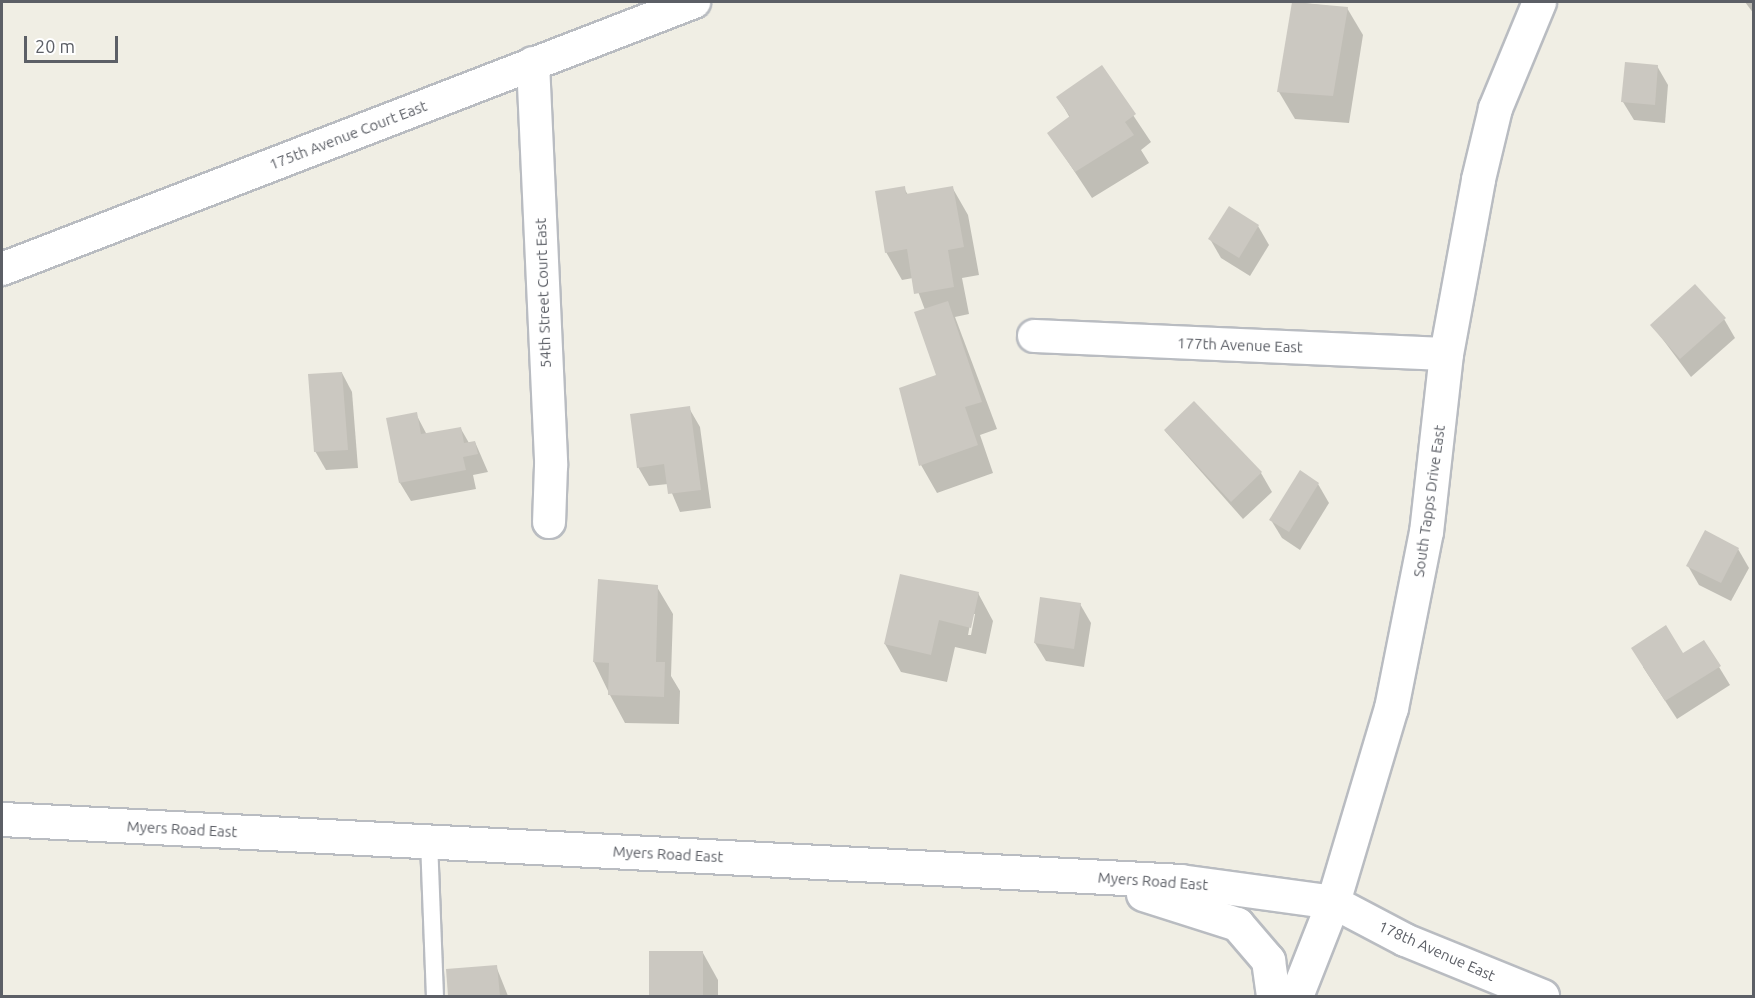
<!DOCTYPE html>
<html>
<head>
<meta charset="utf-8">
<style>
	body { margin:0 }
	#map { position:relative; width:1755px; height:998px; overflow:hidden; background:#f0eee4; font-family:Ubuntu,sans-serif }
	div>[style] { position:absolute }
	.shadow>* { inset:0; background:#0003 }
	.building>* { inset:0; background:#cbc8c1 }
	.roads { filter:drop-shadow(2px 0 #b9bcc1) drop-shadow(-2px 0 #b9bcc1) drop-shadow(0 2px #b9bcc1) drop-shadow(0 -2px #b9bcc1) }
	.lane>* { height:16px; margin:-8px; padding:0 8px; transform-origin:8px; border-radius:8px; background:#fff }
	.street>* { height:32px; margin:-16px; padding:0 16px; transform-origin:16px; border-radius:16px; background:#fff }
	.secondary>* { height:33px; margin:-16.5px; padding:0 16.5px; transform-origin:16.5px; border-radius:16.5px; background:#fff }
	span { translate:-50% -50%; white-space:nowrap; text-align:center; line-height:1.15; -webkit-text-stroke:4.5px #fff; paint-order:stroke }
	.street-label { font-size:15px; color:#5c5f66 }
	.frame { position:absolute; inset:0; border:3px solid #5c5f66; pointer-events:none }
	.scale { position:absolute; left:24px; top:36px; width:94px; height:27px; box-sizing:border-box; border:3px solid #5c5f66; border-top:0; padding-left:8px; font-size:18px; line-height:21px; white-space:nowrap; color:#5c5f66; -webkit-text-stroke:4px #fff; paint-order:stroke }
</style>
</head>
<body>
<div id="map">
	<div class="shadow">
		<div style="clip-path:polygon(1294px 2px,1347px 8px,1363px 35px,1349px 123px,1295px 119px,1279px 92px)"></div>
		<div style="clip-path:polygon(1745px 2px,1754px 2px,1754px 14px)"></div>
		<div style="clip-path:polygon(1657px 66px,1668px 85px,1665px 123px,1634px 120px,1623px 102px)"></div>
		<div style="clip-path:polygon(1101px 67px,1151px 142px,1141px 150px,1149px 163px,1092px 198px,1049px 133px,1070px 118px,1058px 97px)"></div>
		<div style="clip-path:polygon(952px 187px,968px 215px,979px 275px,962px 278px,969px 314px,955px 317px,997px 429px,980px 435px,993px 473px,937px 493px,921px 465px,938px 376px,925px 310px,913px 278px,902px 280px,886px 252px,904px 188px,908px 195px)"></div>
		<div style="clip-path:polygon(1229px 208px,1258px 226px,1269px 245px,1250px 276px,1221px 258px,1210px 239px)"></div>
		<div style="clip-path:polygon(1724px 319px,1735px 338px,1691px 377px,1652px 325px)"></div>
		<div style="clip-path:polygon(342px 373px,352px 392px,358px 468px,326px 470px,315px 451px)"></div>
		<div style="clip-path:polygon(689px 408px,700px 427px,711px 508px,680px 512px,668px 484px,649px 486px,638px 467px)"></div>
		<div style="clip-path:polygon(416px 414px,427px 435px,461px 429px,469px 443px,475px 442px,488px 472px,473px 475px,476px 489px,411px 501px,400px 483px)"></div>
		<div style="clip-path:polygon(1165px 431px,1261px 473px,1272px 492px,1243px 519px)"></div>
		<div style="clip-path:polygon(1318px 484px,1329px 503px,1300px 550px,1282px 538px,1271px 520px)"></div>
		<div style="clip-path:polygon(1738px 549px,1749px 568px,1731px 601px,1699px 585px,1688px 566px)"></div>
		<div style="clip-path:polygon(600px 580px,657px 587px,673px 614px,671px 676px,680px 691px,679px 724px,625px 723px,610px 695px,594px 662px)"></div>
		<div style="clip-path:polygon(evenodd,978px 593px,993px 621px,986px 654px,955px 647px,947px 682px,901px 672px,885px 644px,978px 593px,972px 614px,975px 614px,971px 635px,968px 635px,972px 614px)"></div>
		<div style="clip-path:polygon(1080px 604px,1091px 623px,1084px 667px,1046px 661px,1035px 643px)"></div>
		<div style="clip-path:polygon(1683px 655px,1719px 667px,1730px 685px,1677px 719px,1643px 667px)"></div>
		<div style="clip-path:polygon(651px 953px,703px 953px,718px 980px,718px 996px,651px 996px)"></div>
		<div style="clip-path:polygon(496px 966px,508px 996px,450px 996px,447px 970px)"></div>
	</div>
	<div class="building">
		<div style="clip-path:polygon(1292px 2px,1348px 7px,1333px 96px,1277px 92px)"></div>
		<div style="clip-path:polygon(1625px 62px,1658px 65px,1655px 105px,1621px 102px)"></div>
		<div style="clip-path:polygon(1102px 65px,1136px 114px,1125px 122px,1134px 135px,1075px 172px,1047px 133px,1070px 116px,1056px 97px)"></div>
		<div style="clip-path:polygon(905px 186px,906px 194px,953px 186px,964px 247px,948px 250px,954px 287px,914px 294px,907px 249px,885px 253px,875px 191px)"></div>
		<div style="clip-path:polygon(1229px 206px,1259px 225px,1239px 258px,1208px 239px)"></div>
		<div style="clip-path:polygon(1695px 284px,1726px 318px,1680px 359px,1650px 325px)"></div>
		<div style="clip-path:polygon(948px 301px,982px 402px,965px 407px,978px 445px,919px 466px,899px 388px,936px 375px,914px 312px)"></div>
		<div style="clip-path:polygon(342px 372px,348px 450px,314px 452px,308px 374px)"></div>
		<div style="clip-path:polygon(1194px 401px,1262px 472px,1231px 502px,1164px 430px)"></div>
		<div style="clip-path:polygon(690px 406px,701px 490px,668px 494px,664px 464px,637px 468px,630px 414px)"></div>
		<div style="clip-path:polygon(417px 412px,421px 434px,461px 427px,464px 443px,475px 441px,478px 454px,463px 457px,466px 470px,399px 483px,386px 418px)"></div>
		<div style="clip-path:polygon(1300px 470px,1319px 483px,1289px 532px,1269px 520px)"></div>
		<div style="clip-path:polygon(1705px 530px,1739px 548px,1721px 583px,1686px 566px)"></div>
		<div style="clip-path:polygon(900px 574px,979px 592px,971px 628px,939px 620px,931px 655px,884px 644px)"></div>
		<div style="clip-path:polygon(598px 579px,658px 585px,656px 662px,665px 662px,664px 697px,608px 695px,609px 663px,593px 662px)"></div>
		<div style="clip-path:polygon(1040px 597px,1081px 603px,1074px 649px,1034px 643px)"></div>
		<div style="clip-path:polygon(1666px 625px,1683px 653px,1704px 640px,1721px 666px,1665px 701px,1631px 648px)"></div>
		<div style="clip-path:polygon(649px 951px,703px 951px,703px 996px,649px 996px)"></div>
		<div style="clip-path:polygon(497px 965px,500px 996px,448px 996px,446px 969px)"></div>
	</div>
	<div class="roads">
		<div class="lane">
			<div style="left:429px;top:841px;width:155px;rotate:87.8deg"></div>
		</div>
		<div class="street">
			<div style="left:533px;top:63px;width:403px;rotate:87.4deg"></div>
			<div style="left:551px;top:466px;width:56px;rotate:92deg"></div>
			<div style="left:2px;top:269px;width:742px;rotate:-21.1deg"></div>
			<div style="left:1034px;top:336px;width:412px;rotate:2.5deg"></div>
			<div style="left:1333px;top:902px;width:81px;rotate:27.8deg"></div>
			<div style="left:1405px;top:940px;width:149px;rotate:22.1deg"></div>
		</div>
		<div class="secondary">
			<div style="left:2px;top:819px;width:1180px;rotate:3.01deg"></div>
			<div style="left:1180px;top:881px;width:154px;rotate:7.8deg"></div>
			<div style="left:1143px;top:894px;width:99px;rotate:17.7deg"></div>
			<div style="left:1237px;top:924px;width:48px;rotate:49.3deg"></div>
			<div style="left:1268px;top:960px;width:36px;rotate:82deg"></div>
			<div style="left:1296px;top:996px;width:101px;rotate:-68.5deg"></div>
			<div style="left:1333px;top:902px;width:202px;rotate:-73.4deg"></div>
			<div style="left:1391px;top:708px;width:179px;rotate:-78.8deg"></div>
			<div style="left:1426px;top:532px;width:179px;rotate:-83.6deg"></div>
			<div style="left:1446px;top:354px;width:178px;rotate:-79.6deg"></div>
			<div style="left:1478px;top:179px;width:73px;rotate:-76.5deg"></div>
			<div style="left:1495px;top:108px;width:115px;rotate:-67.5deg"></div>
		</div>
	</div>
	<div class="street-label">
		<span style="left:348px;top:135px;rotate:-21deg">175th Avenue Court East</span>
		<span style="left:543px;top:293px;rotate:-92deg">54th Street Court East</span>
		<span style="left:1240px;top:345px;rotate:2deg">177th Avenue East</span>
		<span style="left:1429px;top:501px;rotate:-82deg">South Tapps Drive East</span>
		<span style="left:182px;top:829px;rotate:3deg">Myers Road East</span>
		<span style="left:668px;top:854px;rotate:3deg">Myers Road East</span>
		<span style="left:1153px;top:881px;rotate:4deg">Myers Road East</span>
		<span style="left:1437px;top:951px;rotate:24deg">178th Avenue East</span>
	</div>
	<div class="frame"></div>
	<div class="scale">20 m</div>
</div>
</body>
</html>
